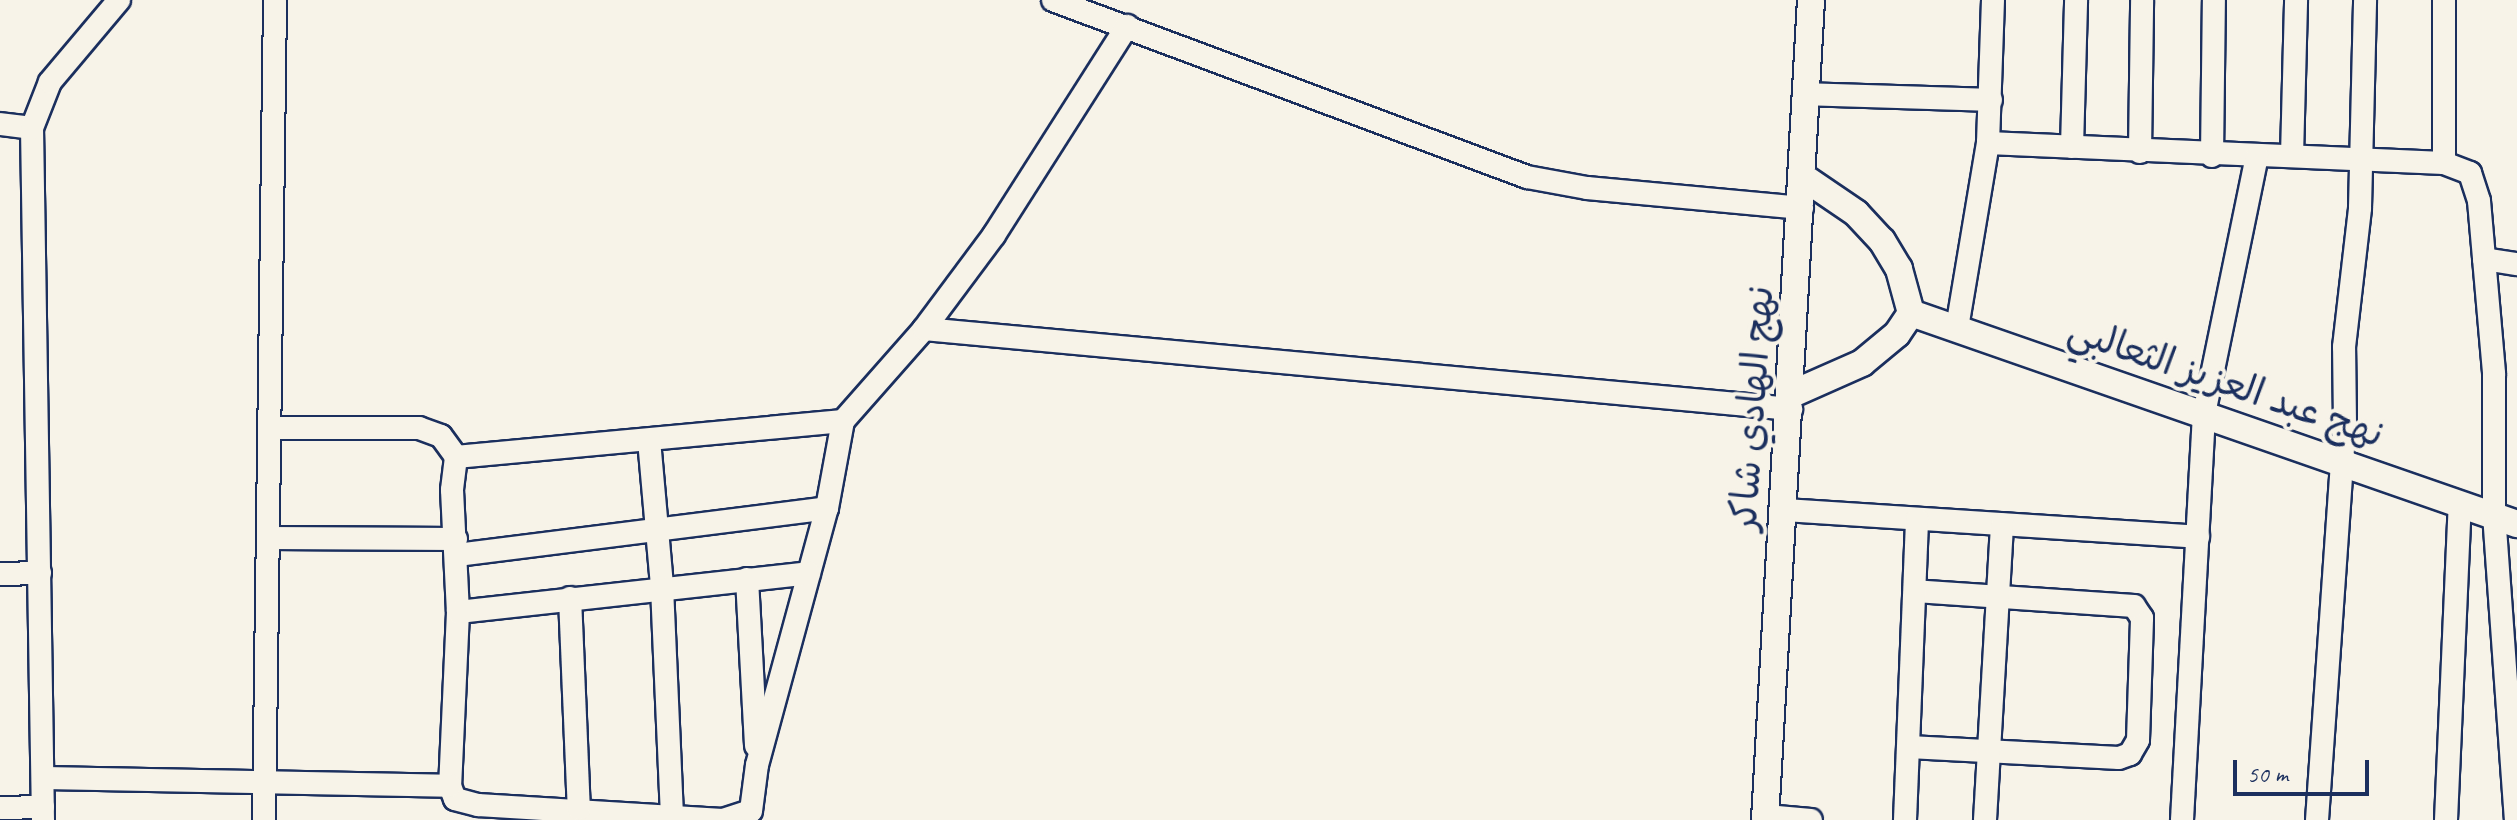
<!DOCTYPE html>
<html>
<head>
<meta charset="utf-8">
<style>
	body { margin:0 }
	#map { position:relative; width:2517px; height:820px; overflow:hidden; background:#f7f3e8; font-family:Caveat,"Playpen Sans Arabic",sans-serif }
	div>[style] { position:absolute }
	.roads { filter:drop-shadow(2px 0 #1b2f5e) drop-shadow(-2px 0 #1b2f5e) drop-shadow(0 2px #1b2f5e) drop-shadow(0 -2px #1b2f5e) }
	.minor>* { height:22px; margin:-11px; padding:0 11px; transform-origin:11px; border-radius:11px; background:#f7f3e8 }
	.tertiary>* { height:26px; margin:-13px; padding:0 13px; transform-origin:13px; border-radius:13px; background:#f7f3e8 }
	span { translate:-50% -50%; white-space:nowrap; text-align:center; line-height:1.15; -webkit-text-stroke:8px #f7f3e8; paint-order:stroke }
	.street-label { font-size:38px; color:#1b2f5e }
	.scale { position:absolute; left:2233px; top:760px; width:136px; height:36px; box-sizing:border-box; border:4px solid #1b2f5e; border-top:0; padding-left:10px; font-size:24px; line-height:28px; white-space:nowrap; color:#1b2f5e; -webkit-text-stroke:6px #f7f3e8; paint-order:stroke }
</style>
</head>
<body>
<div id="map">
	<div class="roads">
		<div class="minor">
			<div style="left:1053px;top:0;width:506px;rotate:20.48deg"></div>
			<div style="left:1527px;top:177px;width:61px;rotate:10.4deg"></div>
			<div style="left:1587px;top:188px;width:216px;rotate:5.3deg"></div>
			<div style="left:1804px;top:94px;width:187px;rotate:1.8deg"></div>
			<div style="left:0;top:124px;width:32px;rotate:7deg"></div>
			<div style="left:1988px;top:143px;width:456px;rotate:2.5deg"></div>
			<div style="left:2444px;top:163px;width:28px;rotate:21deg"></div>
			<div style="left:2470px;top:173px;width:29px;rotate:72deg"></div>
			<div style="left:2479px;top:201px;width:174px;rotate:85deg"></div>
			<div style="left:2494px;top:374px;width:140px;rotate:90deg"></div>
			<div style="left:2494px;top:514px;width:307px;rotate:85.9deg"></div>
			<div style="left:2072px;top:147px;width:147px;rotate:-88.4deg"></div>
			<div style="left:2140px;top:152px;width:152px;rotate:-89.2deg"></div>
			<div style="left:2212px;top:156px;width:156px;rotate:-89.3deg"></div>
			<div style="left:2292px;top:156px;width:156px;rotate:-88.5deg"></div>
			<div style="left:2444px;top:163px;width:163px;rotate:-90deg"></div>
			<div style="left:2484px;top:259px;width:33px;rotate:9deg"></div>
			<div style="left:1957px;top:328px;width:188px;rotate:-80.5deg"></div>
			<div style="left:1988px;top:143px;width:143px;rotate:-88deg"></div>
			<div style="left:924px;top:329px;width:871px;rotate:5.27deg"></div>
			<div style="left:843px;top:421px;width:389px;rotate:174.7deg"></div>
			<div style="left:456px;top:457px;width:33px;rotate:97deg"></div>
			<div style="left:452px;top:490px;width:122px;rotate:87.2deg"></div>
			<div style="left:458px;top:612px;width:174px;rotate:92.6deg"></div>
			<div style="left:450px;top:786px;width:14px;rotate:69deg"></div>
			<div style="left:455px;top:799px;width:24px;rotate:15deg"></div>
			<div style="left:478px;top:805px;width:245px;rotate:3.5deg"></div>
			<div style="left:723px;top:820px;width:29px;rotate:-18deg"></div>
			<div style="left:751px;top:811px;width:46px;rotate:-82.6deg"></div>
			<div style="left:757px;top:765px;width:266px;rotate:-74.8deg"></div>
			<div style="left:827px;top:508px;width:88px;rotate:-79.6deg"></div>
			<div style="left:843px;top:421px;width:123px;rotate:-48.6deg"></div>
			<div style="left:924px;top:329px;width:117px;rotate:-53.3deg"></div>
			<div style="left:994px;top:235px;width:248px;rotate:-57.5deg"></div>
			<div style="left:270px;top:428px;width:149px"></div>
			<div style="left:419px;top:428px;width:23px;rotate:20deg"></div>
			<div style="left:441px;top:436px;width:26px;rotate:54deg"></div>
			<div style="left:649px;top:440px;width:148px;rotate:84.9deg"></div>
			<div style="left:662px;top:587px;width:228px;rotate:87.5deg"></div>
			<div style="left:1784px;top:510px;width:415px;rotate:3.7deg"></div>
			<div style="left:269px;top:538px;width:187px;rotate:0.3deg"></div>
			<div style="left:457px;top:555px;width:373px;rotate:-7.2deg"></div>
			<div style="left:0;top:574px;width:40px;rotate:-1.4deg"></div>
			<div style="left:747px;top:579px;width:167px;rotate:86.9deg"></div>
			<div style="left:570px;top:598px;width:211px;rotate:87.6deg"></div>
			<div style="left:458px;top:612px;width:353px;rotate:-6.3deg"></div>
			<div style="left:1909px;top:747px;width:210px;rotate:3deg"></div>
			<div style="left:2119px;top:758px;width:12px;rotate:-20deg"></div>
			<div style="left:2130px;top:754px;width:16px;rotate:-60deg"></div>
			<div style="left:2138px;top:740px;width:122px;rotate:-88.1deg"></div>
			<div style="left:2142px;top:618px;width:14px;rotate:-124deg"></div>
			<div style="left:2134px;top:606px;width:219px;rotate:-176.1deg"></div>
			<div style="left:43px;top:778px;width:407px;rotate:1.1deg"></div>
			<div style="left:0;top:808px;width:43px;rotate:-1.3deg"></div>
			<div style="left:1766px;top:816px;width:45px;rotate:5.1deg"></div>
			<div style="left:43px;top:820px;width:692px;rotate:-90.91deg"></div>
			<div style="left:32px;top:128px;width:49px;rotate:-68.6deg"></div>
			<div style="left:50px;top:82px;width:107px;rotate:-49.9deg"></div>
			<div style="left:264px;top:820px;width:820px;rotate:-89.23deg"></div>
			<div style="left:1905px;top:820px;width:301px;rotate:-87.7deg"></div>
			<div style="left:1985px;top:820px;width:296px;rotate:-86.7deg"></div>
			<div style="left:2182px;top:820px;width:407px;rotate:-86.9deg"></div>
			<div style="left:2204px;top:414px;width:263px;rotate:-78.4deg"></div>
			<div style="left:2317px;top:820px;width:397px;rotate:-86deg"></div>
			<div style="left:2345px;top:424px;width:77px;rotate:-90.7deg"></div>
			<div style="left:2344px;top:347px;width:140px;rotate:-83.4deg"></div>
			<div style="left:2360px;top:208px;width:208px;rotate:-88.6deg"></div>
			<div style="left:2446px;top:820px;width:317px;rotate:-87.5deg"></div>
		</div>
		<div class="tertiary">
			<div style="left:1911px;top:313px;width:642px;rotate:19.2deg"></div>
			<div style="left:1792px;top:394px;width:77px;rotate:-23.9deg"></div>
			<div style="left:1862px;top:363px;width:45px;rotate:-39.6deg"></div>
			<div style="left:1897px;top:334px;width:25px;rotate:-56deg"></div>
			<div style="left:1911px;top:313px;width:46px;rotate:-105.3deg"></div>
			<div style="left:1899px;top:269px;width:33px;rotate:-121deg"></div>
			<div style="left:1882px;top:241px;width:38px;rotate:-133deg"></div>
			<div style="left:1856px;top:213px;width:64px;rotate:-145.8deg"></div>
			<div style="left:1765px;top:820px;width:821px;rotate:-86.79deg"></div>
		</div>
	</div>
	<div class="street-label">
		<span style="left:2226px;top:382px;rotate:19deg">نهج عبد العزيز الثعالبي</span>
		<span style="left:1752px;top:408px;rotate:-86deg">نهج الهادي شاكر</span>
	</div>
	<div class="scale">50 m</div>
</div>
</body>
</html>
